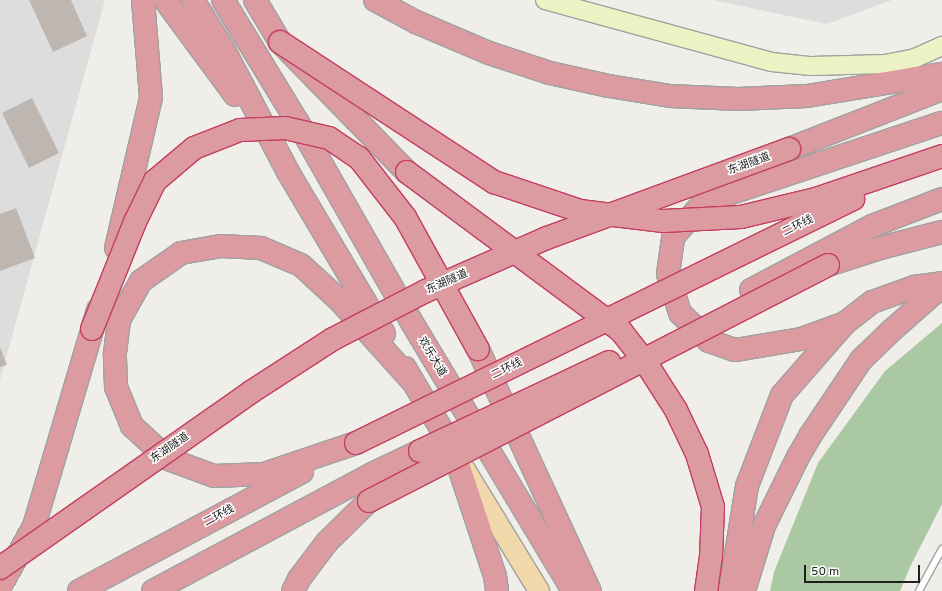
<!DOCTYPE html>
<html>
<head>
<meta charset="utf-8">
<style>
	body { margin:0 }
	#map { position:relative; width:942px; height:591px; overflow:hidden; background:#efeee8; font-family:Overpass,"Noto Sans SC",sans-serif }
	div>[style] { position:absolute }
	.residential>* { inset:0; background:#dedddd }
	.forest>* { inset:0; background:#aac9a2 }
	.building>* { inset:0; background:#bdb6b1 }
	.roads { filter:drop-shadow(1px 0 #a1a1a1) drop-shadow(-1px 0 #a1a1a1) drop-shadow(0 1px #a1a1a1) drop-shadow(0 -1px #a1a1a1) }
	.lane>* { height:6px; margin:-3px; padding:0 3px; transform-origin:3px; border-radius:3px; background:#fff }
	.secondary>* { height:18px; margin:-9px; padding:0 9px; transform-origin:9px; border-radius:9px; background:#ecf2c3 }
	.primary>* { height:20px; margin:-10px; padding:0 10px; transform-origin:10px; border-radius:10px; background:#f1d9ac }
	.highway>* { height:22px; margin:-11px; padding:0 11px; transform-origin:11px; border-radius:11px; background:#dc9aa1 }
	.bridges { filter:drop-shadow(1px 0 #c53d61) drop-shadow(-1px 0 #c53d61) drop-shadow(0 1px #c53d61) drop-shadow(0 -1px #c53d61) }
	.highway-bridge>* { height:22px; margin:-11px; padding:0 11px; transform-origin:11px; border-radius:11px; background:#dc9aa1 }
	span { translate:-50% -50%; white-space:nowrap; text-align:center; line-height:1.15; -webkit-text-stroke:3px #fff; paint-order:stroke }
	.street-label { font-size:11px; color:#202020 }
	.scale { position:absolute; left:804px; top:565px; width:116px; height:18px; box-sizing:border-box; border:2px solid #202020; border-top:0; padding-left:5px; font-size:12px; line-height:14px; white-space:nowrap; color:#202020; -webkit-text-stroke:3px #fff; paint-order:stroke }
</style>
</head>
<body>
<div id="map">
	<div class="residential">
		<div style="clip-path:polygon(0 0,105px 0,0 380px)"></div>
		<div style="clip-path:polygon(712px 0,892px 0,827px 24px)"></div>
	</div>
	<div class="forest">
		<div style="clip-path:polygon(942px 323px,942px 504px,911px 565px,900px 591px,770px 591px,774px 572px,818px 463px,885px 371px)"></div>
	</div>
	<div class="building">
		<div style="clip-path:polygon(29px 0,71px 0,87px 36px,53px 52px)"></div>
		<div style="clip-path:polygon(32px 98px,59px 153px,29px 168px,2px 113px)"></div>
		<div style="clip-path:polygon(16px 208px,35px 258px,0 271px,0 214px)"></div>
		<div style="clip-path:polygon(0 347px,7px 365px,0 367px)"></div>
	</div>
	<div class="roads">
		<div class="lane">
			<div style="left:919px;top:591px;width:48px;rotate:-61.3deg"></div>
		</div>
		<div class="secondary">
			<div style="left:545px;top:0;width:235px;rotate:15.3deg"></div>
			<div style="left:772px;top:62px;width:39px;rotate:6deg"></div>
			<div style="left:811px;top:66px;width:74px;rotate:-1.5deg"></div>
			<div style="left:885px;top:64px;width:31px;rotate:-11deg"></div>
			<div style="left:915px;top:58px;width:30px;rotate:-24deg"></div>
		</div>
		<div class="primary">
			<div style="left:464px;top:468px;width:144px;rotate:58.6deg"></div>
		</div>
		<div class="highway">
			<div style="left:165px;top:0;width:118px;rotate:53.6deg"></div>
			<div style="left:193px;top:0;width:59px;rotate:58.2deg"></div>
			<div style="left:224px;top:50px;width:138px;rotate:62.3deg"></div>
			<div style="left:288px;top:172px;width:188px;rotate:59.3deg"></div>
			<div style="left:223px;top:0;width:142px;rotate:58.6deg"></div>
			<div style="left:297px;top:121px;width:230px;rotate:60.3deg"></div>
			<div style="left:411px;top:321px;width:315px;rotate:59deg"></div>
			<div style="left:255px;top:0;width:49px;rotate:59.2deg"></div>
			<div style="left:280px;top:42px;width:182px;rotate:45.7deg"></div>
			<div style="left:375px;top:0;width:47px;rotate:28.2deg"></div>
			<div style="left:416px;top:22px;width:79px;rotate:23deg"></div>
			<div style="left:489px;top:53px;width:64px;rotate:18.2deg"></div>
			<div style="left:550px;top:73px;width:60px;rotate:12.4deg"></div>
			<div style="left:609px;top:86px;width:62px;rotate:9.3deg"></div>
			<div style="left:670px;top:96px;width:68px;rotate:2.5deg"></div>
			<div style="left:738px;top:99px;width:69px;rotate:-2.5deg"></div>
			<div style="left:807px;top:96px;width:137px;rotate:-9.3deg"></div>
			<div style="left:789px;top:149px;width:164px;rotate:-21.4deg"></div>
			<div style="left:116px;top:248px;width:155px;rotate:-76.9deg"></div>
			<div style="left:151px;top:97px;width:97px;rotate:-94.7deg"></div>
			<div style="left:809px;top:271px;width:75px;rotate:-17.9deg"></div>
			<div style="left:880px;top:248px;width:64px;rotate:-14.5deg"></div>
			<div style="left:751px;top:290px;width:137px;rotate:-27.9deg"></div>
			<div style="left:872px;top:226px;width:75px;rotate:-21.1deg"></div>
			<div style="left:845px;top:323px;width:47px;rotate:160deg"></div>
			<div style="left:801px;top:339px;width:67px;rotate:170.5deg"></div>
			<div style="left:735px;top:350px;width:28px;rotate:-161deg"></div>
			<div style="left:709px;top:341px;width:40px;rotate:-136deg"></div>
			<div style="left:680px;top:313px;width:41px;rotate:-107.1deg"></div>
			<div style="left:668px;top:274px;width:37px;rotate:-82deg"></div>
			<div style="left:673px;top:237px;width:47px;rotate:-48.5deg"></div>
			<div style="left:704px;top:202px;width:251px;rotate:-18.4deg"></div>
			<div style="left:478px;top:349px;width:267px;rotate:65.2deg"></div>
			<div style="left:405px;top:368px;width:94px;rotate:59.3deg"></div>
			<div style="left:453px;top:449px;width:134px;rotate:71.7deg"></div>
			<div style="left:495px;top:576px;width:15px;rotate:82deg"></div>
			<div style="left:356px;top:443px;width:97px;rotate:161.4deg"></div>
			<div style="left:264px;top:474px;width:50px;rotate:177.7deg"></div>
			<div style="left:214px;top:476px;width:49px;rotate:-159.7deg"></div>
			<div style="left:168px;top:459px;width:49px;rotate:-137.5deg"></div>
			<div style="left:132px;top:426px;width:42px;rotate:-112.3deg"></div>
			<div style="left:116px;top:387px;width:34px;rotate:-92deg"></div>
			<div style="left:115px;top:353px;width:33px;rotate:-83deg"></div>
			<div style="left:119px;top:320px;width:45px;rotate:-60.6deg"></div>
			<div style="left:141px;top:281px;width:49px;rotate:-35deg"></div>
			<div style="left:181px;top:253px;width:41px;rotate:-9.9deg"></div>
			<div style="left:221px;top:246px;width:40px;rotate:2.9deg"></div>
			<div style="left:261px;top:248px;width:43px;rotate:23deg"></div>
			<div style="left:301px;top:265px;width:53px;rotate:42.7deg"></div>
			<div style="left:340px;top:301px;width:108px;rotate:48deg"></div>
			<div style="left:0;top:587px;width:70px;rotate:-60.9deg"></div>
			<div style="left:34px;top:526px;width:225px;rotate:-73.5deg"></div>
			<div style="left:79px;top:591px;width:253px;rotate:-28.1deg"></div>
			<div style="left:153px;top:591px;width:248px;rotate:-28.1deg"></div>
			<div style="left:372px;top:474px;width:53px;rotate:-25.6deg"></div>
			<div style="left:293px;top:591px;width:13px;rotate:-63deg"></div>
			<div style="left:299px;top:579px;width:46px;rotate:-52.9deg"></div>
			<div style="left:327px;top:542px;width:77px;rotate:-44.5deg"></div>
			<div style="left:730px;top:591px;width:106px;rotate:-80.8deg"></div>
			<div style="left:747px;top:486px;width:97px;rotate:-69deg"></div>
			<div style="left:782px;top:395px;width:96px;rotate:-48.8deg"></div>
			<div style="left:845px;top:323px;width:34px;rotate:-38deg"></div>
			<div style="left:872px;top:302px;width:45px;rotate:-19.7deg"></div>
			<div style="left:914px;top:287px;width:28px;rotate:-8deg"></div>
			<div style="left:744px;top:591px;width:68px;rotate:-72.9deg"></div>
			<div style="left:764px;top:526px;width:77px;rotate:-63.8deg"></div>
			<div style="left:798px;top:457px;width:24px;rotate:-60deg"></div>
			<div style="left:810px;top:436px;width:92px;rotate:-56.1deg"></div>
			<div style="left:861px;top:360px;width:42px;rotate:-44deg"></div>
			<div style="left:891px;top:331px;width:68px;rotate:-41.4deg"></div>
		</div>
	</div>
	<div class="bridges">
		<div class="highway-bridge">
			<div style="left:280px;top:42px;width:256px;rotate:33.2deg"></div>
			<div style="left:494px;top:182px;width:91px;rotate:18.6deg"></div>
			<div style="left:580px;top:211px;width:84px;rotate:6.9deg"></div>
			<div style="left:663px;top:221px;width:78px;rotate:-2.9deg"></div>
			<div style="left:741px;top:217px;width:77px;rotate:-13.5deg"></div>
			<div style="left:816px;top:199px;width:133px;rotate:-18.8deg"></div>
			<div style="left:407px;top:172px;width:267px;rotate:36.6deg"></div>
			<div style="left:621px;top:331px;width:41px;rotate:52deg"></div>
			<div style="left:646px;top:363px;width:56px;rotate:57.4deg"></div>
			<div style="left:676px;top:410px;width:49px;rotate:64.5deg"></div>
			<div style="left:697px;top:454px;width:55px;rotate:73.2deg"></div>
			<div style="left:713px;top:507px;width:49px;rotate:92.3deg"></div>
			<div style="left:711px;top:556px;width:35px;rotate:98deg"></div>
			<div style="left:92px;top:329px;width:115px;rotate:-68.1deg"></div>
			<div style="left:135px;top:222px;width:46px;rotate:-64deg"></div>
			<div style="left:155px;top:181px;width:51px;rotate:-40.2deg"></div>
			<div style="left:194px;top:148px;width:49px;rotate:-21.4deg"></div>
			<div style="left:240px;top:130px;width:45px;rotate:-2.5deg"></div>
			<div style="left:285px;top:128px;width:45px;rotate:12.8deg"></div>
			<div style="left:329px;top:138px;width:36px;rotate:34deg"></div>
			<div style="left:359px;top:158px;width:75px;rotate:52.1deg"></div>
			<div style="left:405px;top:217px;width:151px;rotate:61.1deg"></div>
			<div style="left:356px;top:443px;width:554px;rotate:-26.15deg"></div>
			<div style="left:420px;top:451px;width:209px;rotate:-25.2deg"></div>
			<div style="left:369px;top:501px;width:516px;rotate:-27.21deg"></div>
			<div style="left:0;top:568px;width:307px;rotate:-35deg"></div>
			<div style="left:251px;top:392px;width:98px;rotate:-32.9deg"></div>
			<div style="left:333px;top:339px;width:105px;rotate:-27.3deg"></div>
			<div style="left:426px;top:291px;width:132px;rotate:-23.7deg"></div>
			<div style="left:547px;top:238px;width:258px;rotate:-20.2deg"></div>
		</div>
	</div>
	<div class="street-label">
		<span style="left:749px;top:164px;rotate:-20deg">东湖隧道</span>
		<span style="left:798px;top:226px;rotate:-26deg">二环线</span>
		<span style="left:447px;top:282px;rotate:-24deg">东湖隧道</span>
		<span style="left:432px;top:357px;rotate:59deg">欢乐大道</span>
		<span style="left:507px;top:369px;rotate:-26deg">二环线</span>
		<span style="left:170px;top:448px;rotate:-35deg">东湖隧道</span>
		<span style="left:219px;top:516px;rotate:-28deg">二环线</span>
	</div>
	<div class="scale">50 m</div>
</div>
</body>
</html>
